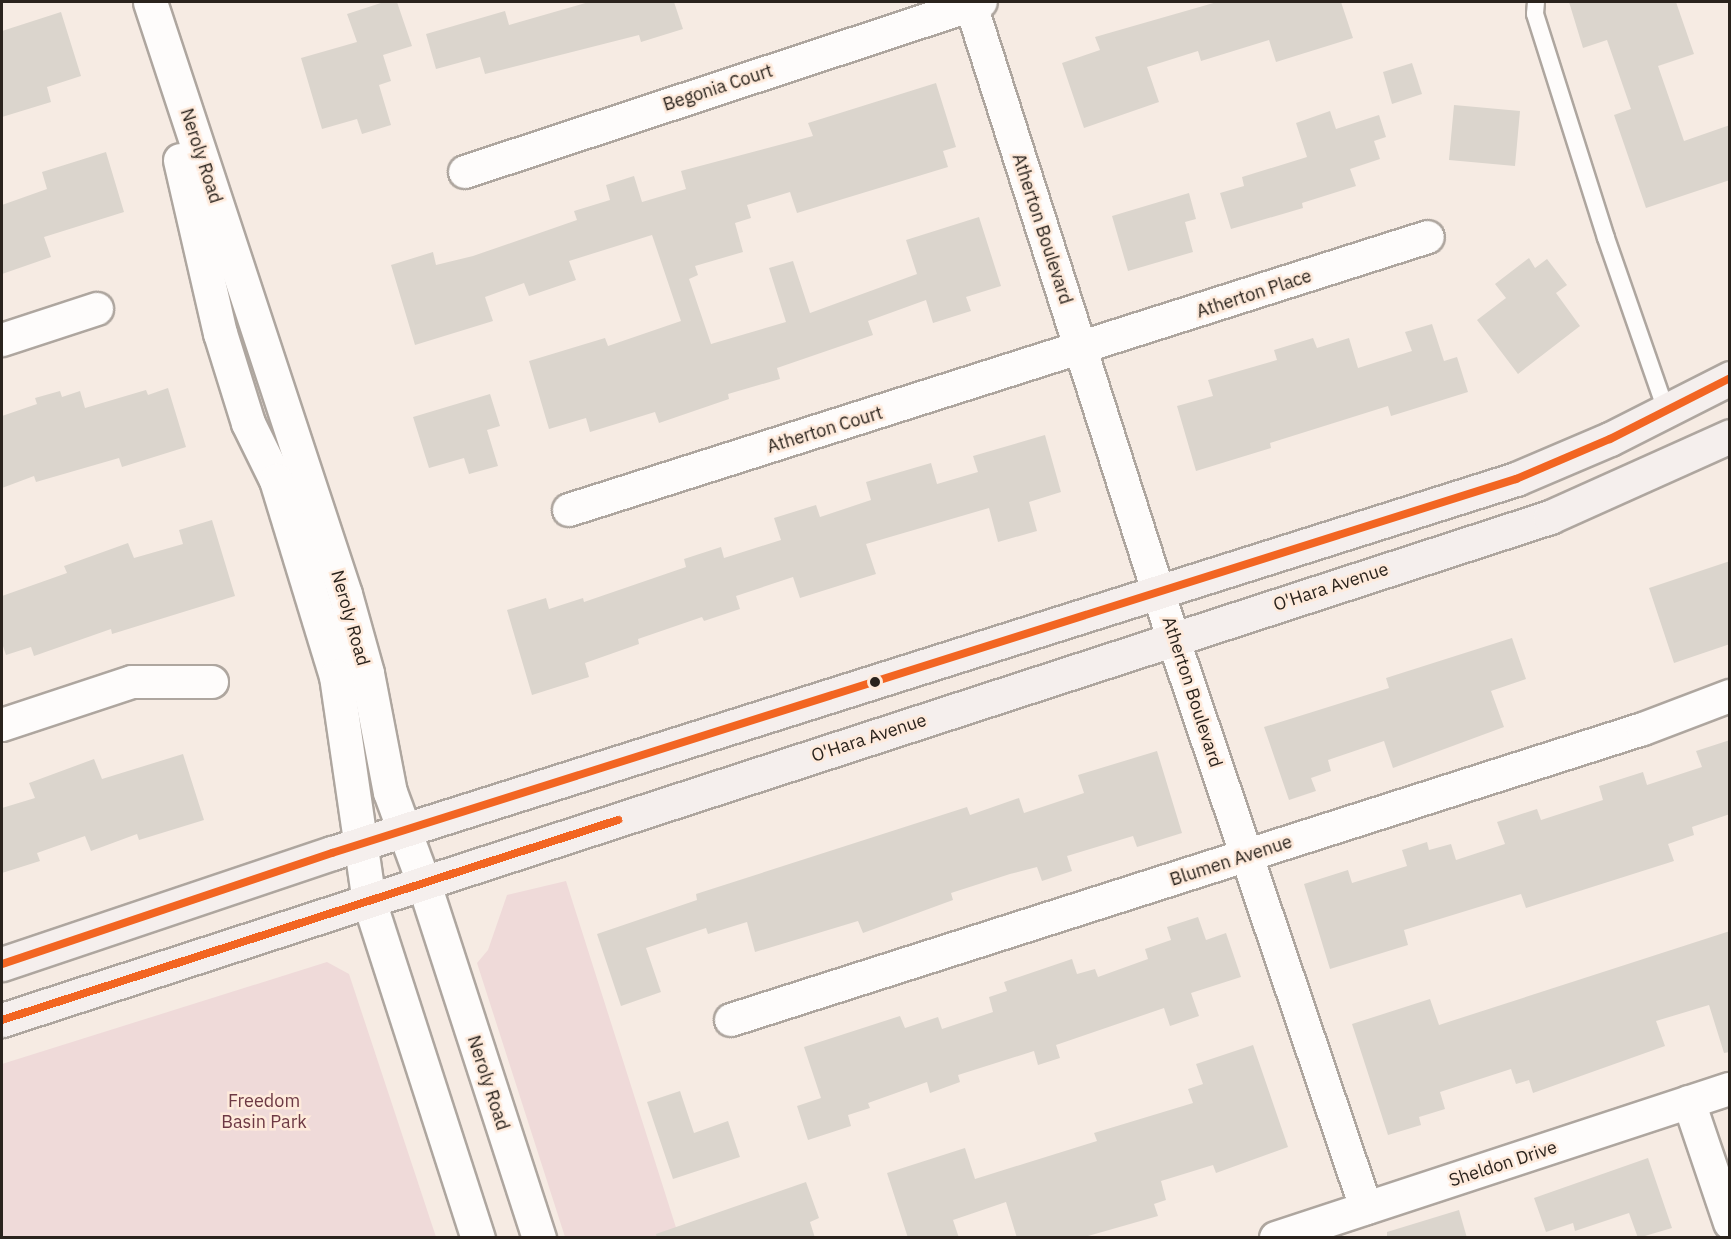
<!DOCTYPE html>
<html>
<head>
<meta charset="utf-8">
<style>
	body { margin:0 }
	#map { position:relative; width:1731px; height:1239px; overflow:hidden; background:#f6ebe3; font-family:"IBM Plex Sans",sans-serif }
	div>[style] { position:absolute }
	.green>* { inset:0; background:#efdad9 }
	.building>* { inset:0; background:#dbd5cd }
	.roads { filter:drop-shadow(2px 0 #aea69f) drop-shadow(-2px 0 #aea69f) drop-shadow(0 2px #aea69f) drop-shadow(0 -2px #aea69f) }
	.service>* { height:16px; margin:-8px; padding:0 8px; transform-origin:8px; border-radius:8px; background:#fefcfb }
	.minor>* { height:32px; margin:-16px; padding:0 16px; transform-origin:16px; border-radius:16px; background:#fefcfb }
	.tertiary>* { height:33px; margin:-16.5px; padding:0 16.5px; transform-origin:16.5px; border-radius:16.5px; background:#fefcfb }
	.secondary>* { height:33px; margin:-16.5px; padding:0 16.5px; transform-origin:16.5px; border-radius:16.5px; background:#f5efed }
	.bus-1>* { height:8px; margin:-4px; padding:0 4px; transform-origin:4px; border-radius:4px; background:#f26522 }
	.dots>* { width:16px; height:16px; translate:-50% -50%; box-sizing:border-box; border:3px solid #feeadb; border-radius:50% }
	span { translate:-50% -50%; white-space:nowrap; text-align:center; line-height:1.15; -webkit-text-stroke:5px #feeadb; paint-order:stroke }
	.street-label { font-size:18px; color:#2a231d }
	.park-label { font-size:18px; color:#6d3944 }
	.frame { position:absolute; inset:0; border:3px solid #2a231d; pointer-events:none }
</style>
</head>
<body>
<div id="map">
	<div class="green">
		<div style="clip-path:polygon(566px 881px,666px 1196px,679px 1237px,565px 1237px,477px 963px,488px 950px,507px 895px)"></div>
		<div style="clip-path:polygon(327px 962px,349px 974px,436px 1237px,2px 1237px,2px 1064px)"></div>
	</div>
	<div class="building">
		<div style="clip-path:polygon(384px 2px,397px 2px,412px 46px,383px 55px,391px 81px,379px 85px,391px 125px,362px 134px,357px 119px,322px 129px,301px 58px,357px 42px,347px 14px)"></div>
		<div style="clip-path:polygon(589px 2px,674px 2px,683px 29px,641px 42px,639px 35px,485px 74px,480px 57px,436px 69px,426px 34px,505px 11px,509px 25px)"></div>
		<div style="clip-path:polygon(1217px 2px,1341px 2px,1353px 38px,1276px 62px,1269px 40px,1201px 61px,1198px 51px,1147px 67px,1159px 102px,1084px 128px,1062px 63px,1100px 50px,1095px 37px)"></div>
		<div style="clip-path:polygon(1569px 2px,1676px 2px,1694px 54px,1658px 66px,1684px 141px,1730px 125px,1730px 180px,1646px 208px,1614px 115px,1631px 109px,1607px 40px,1583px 48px)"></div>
		<div style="clip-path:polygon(61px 12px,81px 76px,47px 87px,51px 102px,2px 117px,2px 31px)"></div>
		<div style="clip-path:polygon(1412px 63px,1422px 94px,1392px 104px,1383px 72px)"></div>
		<div style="clip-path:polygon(936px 83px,956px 147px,943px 151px,948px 167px,797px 213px,790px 192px,747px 205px,751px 218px,735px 223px,743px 252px,695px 266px,698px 275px,689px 279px,711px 344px,786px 322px,769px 268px,793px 261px,810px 313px,917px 274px,906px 240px,979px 217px,1001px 286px,966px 297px,971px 311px,933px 323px,926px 300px,868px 321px,873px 335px,777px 368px,780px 379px,728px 394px,729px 399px,659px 423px,655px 412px,590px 432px,586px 418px,549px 429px,529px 361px,605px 338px,608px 346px,681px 321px,652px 235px,569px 261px,576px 280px,529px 296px,524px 283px,485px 297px,493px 321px,415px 345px,391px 265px,433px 252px,436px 265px,473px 256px,577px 220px,574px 211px,610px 200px,606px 185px,634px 176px,642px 202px,686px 189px,681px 171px,813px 136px,808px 123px)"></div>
		<div style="clip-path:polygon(1454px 105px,1520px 111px,1515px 166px,1449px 160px)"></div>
		<div style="clip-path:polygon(1330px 111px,1336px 129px,1379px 115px,1386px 137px,1374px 141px,1380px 159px,1350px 169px,1356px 186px,1302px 203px,1303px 208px,1231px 229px,1220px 193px,1244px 186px,1242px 177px,1307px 157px,1296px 123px)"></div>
		<div style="clip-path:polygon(106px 152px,124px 212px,44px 237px,51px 257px,2px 274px,2px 205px,47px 189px,42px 172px)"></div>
		<div style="clip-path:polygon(1189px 193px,1196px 219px,1185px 222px,1193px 252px,1128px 271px,1112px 216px)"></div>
		<div style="clip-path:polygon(1529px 258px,1535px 268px,1547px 259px,1567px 285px,1556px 293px,1580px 326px,1518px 374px,1477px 320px,1506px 298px,1495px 284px)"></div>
		<div style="clip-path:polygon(1432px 324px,1444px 361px,1457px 357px,1468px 392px,1391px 416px,1388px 406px,1270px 443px,1271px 448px,1196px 471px,1177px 406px,1213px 396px,1208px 380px,1277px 360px,1274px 350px,1313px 338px,1317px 348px,1349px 338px,1358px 368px,1412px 351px,1405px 332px)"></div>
		<div style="clip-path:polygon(168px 388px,186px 447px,122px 467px,119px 458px,36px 482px,34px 476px,2px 488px,2px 416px,37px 404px,35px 398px,60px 391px,62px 397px,80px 391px,85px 408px,146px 390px,148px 395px)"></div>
		<div style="clip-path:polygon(490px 394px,500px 426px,487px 430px,498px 466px,469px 474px,464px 458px,429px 468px,413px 417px)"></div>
		<div style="clip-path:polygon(1045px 435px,1061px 492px,1029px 502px,1037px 531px,998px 542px,989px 508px,866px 544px,876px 574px,800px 598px,793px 577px,736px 596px,740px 609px,704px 621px,702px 617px,638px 639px,639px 644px,585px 663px,589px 677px,532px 695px,507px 610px,546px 598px,549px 609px,583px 598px,584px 602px,686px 567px,684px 559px,721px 547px,724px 558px,781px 540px,774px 518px,816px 505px,820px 517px,871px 500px,866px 482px,931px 463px,937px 484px,978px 472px,973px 456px)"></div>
		<div style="clip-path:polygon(212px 520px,235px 596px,112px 634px,111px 629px,34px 656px,31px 647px,6px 655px,2px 643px,2px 596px,67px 573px,64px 566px,128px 543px,134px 558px,183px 544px,179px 530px)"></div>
		<div style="clip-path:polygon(1730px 561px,1730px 644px,1674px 663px,1649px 588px)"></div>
		<div style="clip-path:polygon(1512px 638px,1526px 679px,1491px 691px,1504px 727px,1393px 768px,1384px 741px,1328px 760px,1331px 771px,1311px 778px,1316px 791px,1289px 800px,1264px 727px,1389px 688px,1386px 678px)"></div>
		<div style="clip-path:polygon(1730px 740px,1730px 814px,1692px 827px,1694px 835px,1668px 844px,1674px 861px,1526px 908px,1521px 894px,1404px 930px,1408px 945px,1330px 969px,1304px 884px,1348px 870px,1352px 883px,1407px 866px,1402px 850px,1427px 842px,1429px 850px,1451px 844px,1456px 860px,1505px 844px,1497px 822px,1537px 809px,1541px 820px,1603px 800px,1599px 786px,1643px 772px,1647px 785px,1702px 767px,1696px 751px)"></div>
		<div style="clip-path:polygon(1157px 751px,1182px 833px,1137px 847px,1133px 836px,1067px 856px,1072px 871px,1042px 881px,1037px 867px,1010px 874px,951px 893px,953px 900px,863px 933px,858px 921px,755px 952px,747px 922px,708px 934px,706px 928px,646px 948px,661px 992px,621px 1006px,597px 934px,697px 900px,696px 894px,967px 807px,970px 815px,1019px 798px,1024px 813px,1084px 793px,1078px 775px)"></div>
		<div style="clip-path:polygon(183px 754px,204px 820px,139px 840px,137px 834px,91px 851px,85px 836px,37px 853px,40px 861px,2px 873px,2px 808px,35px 798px,29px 783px,94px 759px,102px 779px)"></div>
		<div style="clip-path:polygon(1198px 917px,1206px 940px,1226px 933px,1241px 977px,1191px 993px,1199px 1016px,1170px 1026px,1164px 1008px,1056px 1045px,1060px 1058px,1038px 1065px,1034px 1051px,958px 1075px,960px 1082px,930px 1093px,927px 1082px,868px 1103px,870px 1108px,848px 1115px,851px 1126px,808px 1140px,797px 1106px,821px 1098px,804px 1047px,900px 1016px,905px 1028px,938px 1017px,942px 1029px,993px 1012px,989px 997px,1007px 991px,1004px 982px,1072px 959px,1077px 974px,1095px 969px,1098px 977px,1148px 959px,1145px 949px,1171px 940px,1167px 927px)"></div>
		<div style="clip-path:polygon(1730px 931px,1730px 1052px,1724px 1053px,1709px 1005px,1656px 1021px,1665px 1046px,1533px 1093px,1529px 1080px,1516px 1084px,1511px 1069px,1440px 1092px,1445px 1109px,1419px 1117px,1421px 1125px,1388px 1135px,1352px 1024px,1430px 999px,1439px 1025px)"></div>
		<div style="clip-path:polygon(1253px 1045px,1288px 1147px,1216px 1173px,1213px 1165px,1161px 1181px,1166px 1200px,1154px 1204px,1158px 1216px,1081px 1238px,1017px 1238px,1006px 1202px,953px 1220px,959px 1238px,908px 1238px,887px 1173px,965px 1148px,975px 1179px,1097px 1141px,1094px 1133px,1193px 1103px,1188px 1089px,1203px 1084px,1196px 1064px)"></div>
		<div style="clip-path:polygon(680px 1091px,694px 1133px,728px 1121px,740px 1157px,673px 1179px,647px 1102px)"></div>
		<div style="clip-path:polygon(1648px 1158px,1672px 1228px,1638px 1238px,1629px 1213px,1575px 1231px,1573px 1223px,1546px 1232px,1534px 1198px)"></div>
		<div style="clip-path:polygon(806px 1182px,819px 1218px,810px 1222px,815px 1238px,657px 1238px,656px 1234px)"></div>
		<div style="clip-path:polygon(1459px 1210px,1467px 1238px,1387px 1238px,1387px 1232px)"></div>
	</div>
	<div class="roads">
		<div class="service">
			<div style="left:1536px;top:2px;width:12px;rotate:95deg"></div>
			<div style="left:1535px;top:14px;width:235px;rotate:72.4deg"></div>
			<div style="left:1606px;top:238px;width:182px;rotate:70.8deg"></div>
		</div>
		<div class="minor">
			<div style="left:970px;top:2px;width:668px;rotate:72.3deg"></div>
			<div style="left:1173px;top:638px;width:602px;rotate:71.29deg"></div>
			<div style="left:465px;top:172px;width:543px;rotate:-18.23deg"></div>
			<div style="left:2px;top:340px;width:100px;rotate:-18.1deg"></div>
			<div style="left:569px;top:510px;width:901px;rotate:-17.63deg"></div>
			<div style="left:2px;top:725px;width:137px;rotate:-18.3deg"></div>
			<div style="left:132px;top:682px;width:80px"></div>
			<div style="left:731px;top:1020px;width:957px;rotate:-17.7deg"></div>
			<div style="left:1643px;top:729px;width:93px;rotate:-20.8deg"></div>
			<div style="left:1689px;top:1102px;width:128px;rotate:71.3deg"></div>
			<div style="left:1276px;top:1238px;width:478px;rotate:-18.2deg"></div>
		</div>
		<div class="tertiary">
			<div style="left:150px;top:2px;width:623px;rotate:71.77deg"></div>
			<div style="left:345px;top:594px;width:82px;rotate:74.4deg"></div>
			<div style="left:367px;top:673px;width:121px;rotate:79.1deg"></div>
			<div style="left:390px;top:792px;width:98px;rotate:69.7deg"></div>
			<div style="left:424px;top:884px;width:372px;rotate:72deg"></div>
			<div style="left:180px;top:160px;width:178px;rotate:77deg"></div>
			<div style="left:220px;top:333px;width:94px;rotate:72.7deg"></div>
			<div style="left:248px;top:423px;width:64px;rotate:63.8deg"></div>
			<div style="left:276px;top:480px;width:205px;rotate:73deg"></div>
			<div style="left:336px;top:676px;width:227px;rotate:81.7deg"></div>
			<div style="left:369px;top:901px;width:354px;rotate:72.1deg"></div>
		</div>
		<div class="secondary">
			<div style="left:2px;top:964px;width:348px;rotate:-18.6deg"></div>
			<div style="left:332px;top:853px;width:1242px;rotate:-17.53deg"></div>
			<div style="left:1516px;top:479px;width:102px;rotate:-23.1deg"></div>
			<div style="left:1610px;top:439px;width:135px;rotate:-26.9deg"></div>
			<div style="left:2px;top:1020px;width:1628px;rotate:-18deg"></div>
			<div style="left:1550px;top:517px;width:197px;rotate:-24.2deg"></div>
		</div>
	</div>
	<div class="bus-1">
		<div style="left:2px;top:964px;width:348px;rotate:-18.6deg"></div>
		<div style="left:332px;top:853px;width:1242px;rotate:-17.53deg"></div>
		<div style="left:1516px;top:479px;width:102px;rotate:-23.1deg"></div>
		<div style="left:1610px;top:439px;width:135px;rotate:-26.9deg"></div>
		<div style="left:2px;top:1020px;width:648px;rotate:-17.99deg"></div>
	</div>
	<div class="dots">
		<div style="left:875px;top:682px;background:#2a231d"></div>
	</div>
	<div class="street-label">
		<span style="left:718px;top:88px;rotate:-18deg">Begonia Court</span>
		<span style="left:201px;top:156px;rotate:72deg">Neroly Road</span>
		<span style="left:1042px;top:229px;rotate:72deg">Atherton Boulevard</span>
		<span style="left:1254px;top:294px;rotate:-18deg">Atherton Place</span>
		<span style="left:825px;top:430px;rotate:-17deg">Atherton Court</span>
		<span style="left:1331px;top:587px;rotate:-18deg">O'Hara Avenue</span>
		<span style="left:350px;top:618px;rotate:74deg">Neroly Road</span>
		<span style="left:1192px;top:692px;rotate:72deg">Atherton Boulevard</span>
		<span style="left:869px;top:738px;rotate:-18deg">O'Hara Avenue</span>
		<span style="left:1231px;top:861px;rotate:-18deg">Blumen Avenue</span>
		<span style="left:488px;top:1083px;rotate:72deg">Neroly Road</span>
		<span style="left:1503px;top:1164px;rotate:-18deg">Sheldon Drive</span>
	</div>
	<div class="park-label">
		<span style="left:264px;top:1112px">Freedom<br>Basin Park</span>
	</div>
	<div class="frame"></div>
</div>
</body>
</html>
